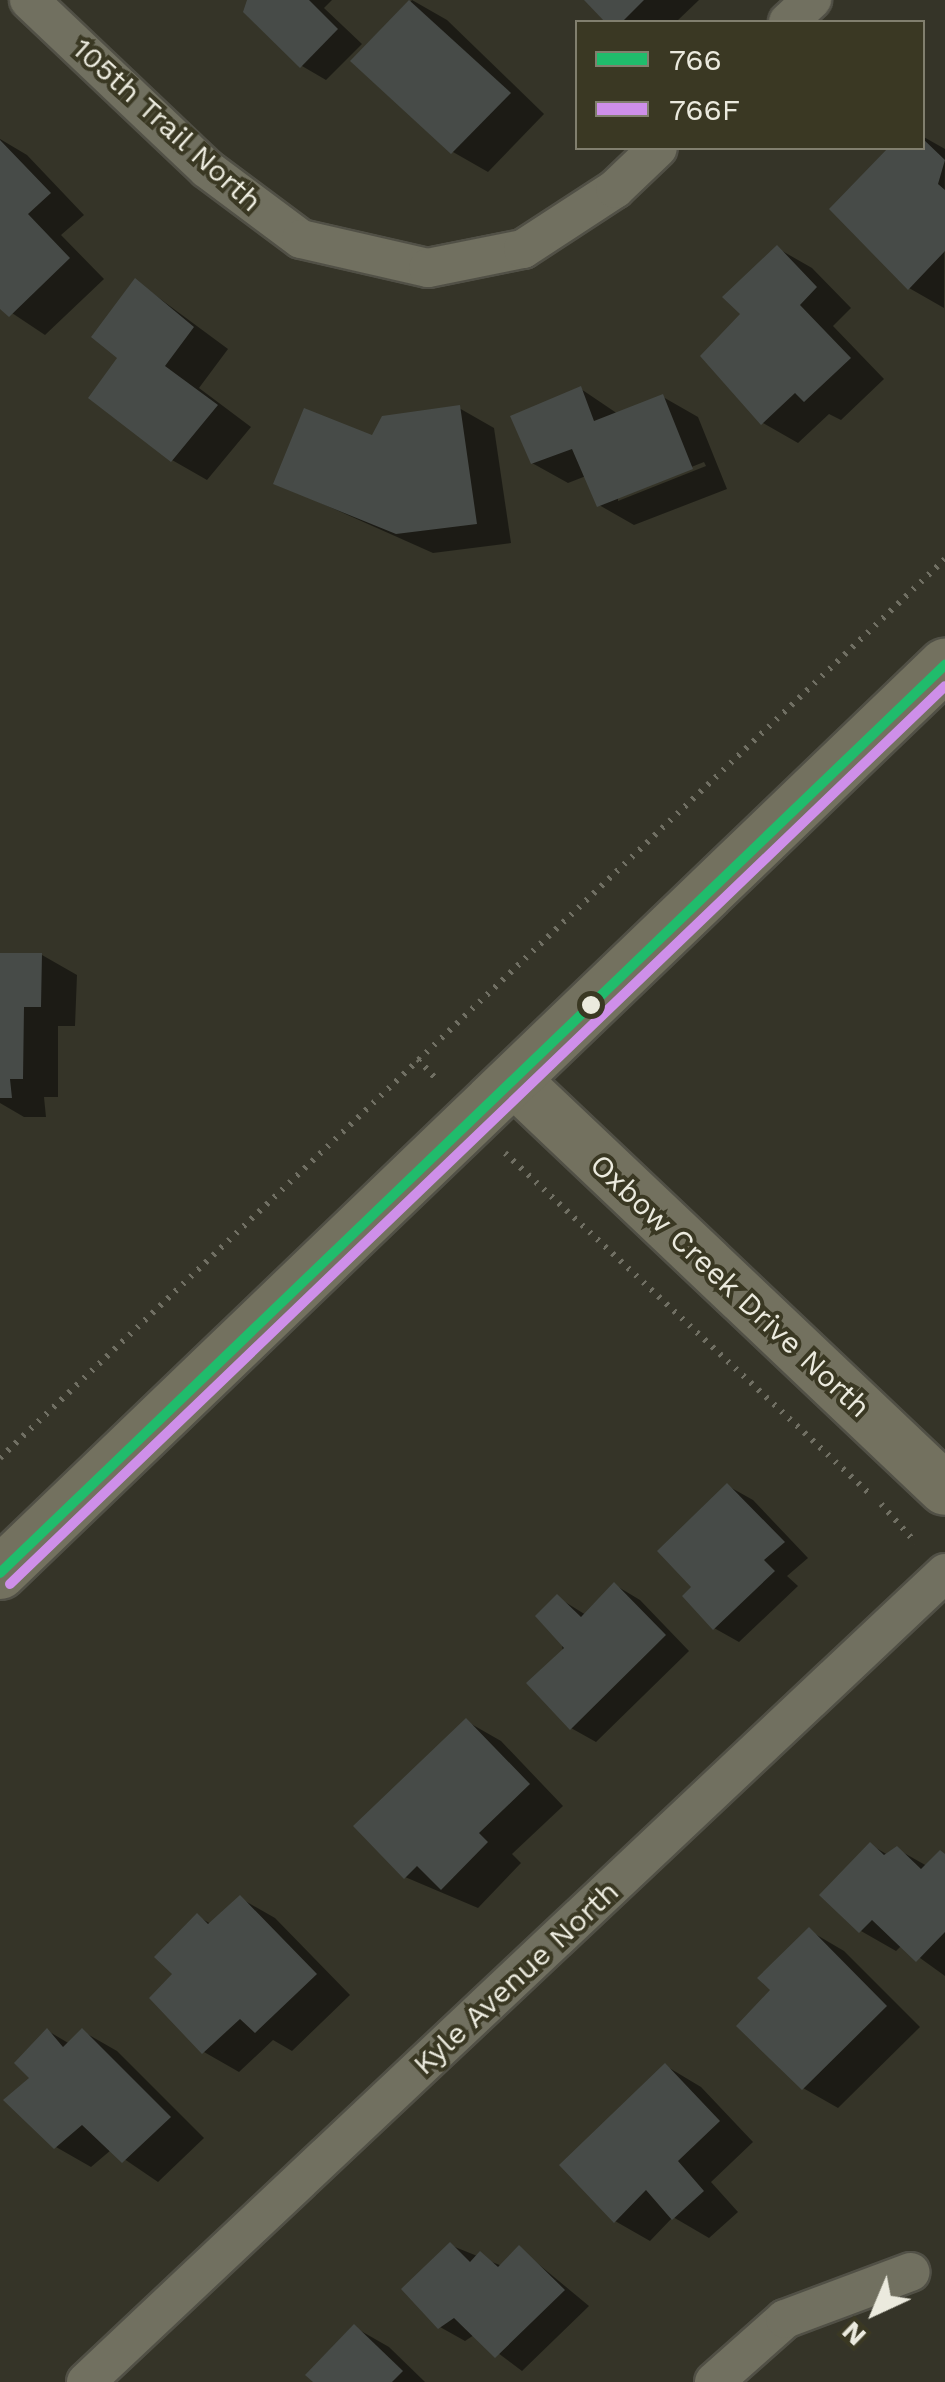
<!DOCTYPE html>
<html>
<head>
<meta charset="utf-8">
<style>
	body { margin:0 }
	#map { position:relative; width:945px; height:2382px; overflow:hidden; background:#353428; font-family:"Work Sans",sans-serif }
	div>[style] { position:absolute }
	.shadow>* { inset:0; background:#0007 }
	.building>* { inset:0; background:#474b48 }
	.path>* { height:6px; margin-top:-3px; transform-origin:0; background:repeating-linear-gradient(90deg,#706f63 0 2.5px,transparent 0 10.5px) }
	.roads { filter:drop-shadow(2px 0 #515046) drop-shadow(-2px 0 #515046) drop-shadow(0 2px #515046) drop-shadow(0 -2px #515046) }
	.street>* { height:38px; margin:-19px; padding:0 19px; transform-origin:19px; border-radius:19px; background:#717060 }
	.secondary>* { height:52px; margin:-26px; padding:0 26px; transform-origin:26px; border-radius:26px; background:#73715f }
	.bus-1>* { height:10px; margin:-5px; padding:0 5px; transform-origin:5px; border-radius:5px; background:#20bc6c }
	.bus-2>* { height:10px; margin:-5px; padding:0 5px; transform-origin:5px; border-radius:5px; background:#ce8fe9 }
	.dots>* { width:28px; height:28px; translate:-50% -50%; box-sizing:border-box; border:5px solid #3a3823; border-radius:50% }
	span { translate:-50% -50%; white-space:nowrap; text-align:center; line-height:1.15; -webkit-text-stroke:8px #3a3823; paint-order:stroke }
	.street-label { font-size:30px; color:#ebeade }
	.legend { position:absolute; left:575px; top:20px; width:350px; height:130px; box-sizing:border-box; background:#3a3823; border:2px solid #817f6e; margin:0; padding:12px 18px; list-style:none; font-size:30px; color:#ebeade }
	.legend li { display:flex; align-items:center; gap:20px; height:50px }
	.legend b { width:50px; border:2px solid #817f6e }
	.north { position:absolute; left:825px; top:2262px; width:100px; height:100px; -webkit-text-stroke:8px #3a3823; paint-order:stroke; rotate:224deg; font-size:28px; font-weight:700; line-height:40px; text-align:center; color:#ebeade }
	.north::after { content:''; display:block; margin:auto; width:35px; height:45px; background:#ebeade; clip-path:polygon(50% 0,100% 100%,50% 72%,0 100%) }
</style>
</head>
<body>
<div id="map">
	<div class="shadow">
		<div style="clip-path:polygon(251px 0,332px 0,324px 8px,362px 44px,326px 80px,302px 66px)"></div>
		<div style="clip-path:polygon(412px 0,447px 20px,544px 114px,488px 172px,453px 152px,353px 61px)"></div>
		<div style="clip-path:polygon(587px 0,699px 0,676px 22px,608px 22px)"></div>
		<div style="clip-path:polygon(922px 136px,945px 149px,944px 308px,909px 288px,832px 209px,892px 148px,922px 148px)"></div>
		<div style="clip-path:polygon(0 139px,27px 155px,84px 215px,61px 235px,104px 279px,45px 335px,0 305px)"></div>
		<div style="clip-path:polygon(777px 248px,812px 268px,851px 308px,833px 326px,884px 379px,841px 420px,829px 414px,798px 443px,763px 423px,743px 314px)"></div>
		<div style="clip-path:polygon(136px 281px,228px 349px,199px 388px,251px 427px,207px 480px,172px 460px,121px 358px)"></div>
		<div style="clip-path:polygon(evenodd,581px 389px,618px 414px,663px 397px,698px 417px,727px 489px,634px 525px,599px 505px,586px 476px,568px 483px,532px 463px,581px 389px,704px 462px,706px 466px,618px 501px,618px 496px,704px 462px)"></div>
		<div style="clip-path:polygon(459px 408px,494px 428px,511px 543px,433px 553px,276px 483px,373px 438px)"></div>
		<div style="clip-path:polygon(42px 955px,77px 975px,75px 1026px,58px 1026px,58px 1097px,44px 1097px,46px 1117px,24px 1117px,0 1103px,0 956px)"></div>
		<div style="clip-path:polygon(728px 1486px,753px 1500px,808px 1558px,787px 1576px,798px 1586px,739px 1642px,714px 1628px,694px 1587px)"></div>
		<div style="clip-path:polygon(615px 1585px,640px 1600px,689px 1651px,596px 1742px,571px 1728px,557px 1597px,586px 1615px)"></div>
		<div style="clip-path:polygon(466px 1721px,501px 1741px,563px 1806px,512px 1854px,521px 1863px,478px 1908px,405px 1877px)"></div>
		<div style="clip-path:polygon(871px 1845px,888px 1855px,897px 1849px,927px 1866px,945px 1855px,945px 1976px,902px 1945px,896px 1951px,861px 1931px)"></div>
		<div style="clip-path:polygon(240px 1898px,275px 1918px,350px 1995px,292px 2051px,273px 2040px,239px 2072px,204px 2052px,175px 1974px,197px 1916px,211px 1924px)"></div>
		<div style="clip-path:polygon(810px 1931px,844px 1951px,920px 2027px,838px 2108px,803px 2088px,773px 1990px)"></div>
		<div style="clip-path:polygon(48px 2031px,70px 2044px,82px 2031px,117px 2051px,204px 2138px,158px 2182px,111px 2150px,91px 2167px,56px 2147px,33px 2078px)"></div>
		<div style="clip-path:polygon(666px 2066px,701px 2087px,753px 2142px,711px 2182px,738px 2212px,709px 2238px,673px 2217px,650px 2241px,615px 2221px)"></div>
		<div style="clip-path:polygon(450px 2245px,502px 2266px,519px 2248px,589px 2306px,522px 2371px,474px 2335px,465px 2341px,440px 2327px)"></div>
		<div style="clip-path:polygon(354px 2327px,389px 2347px,425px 2382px,317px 2382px)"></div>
	</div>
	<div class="building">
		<div style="clip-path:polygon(247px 0,309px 0,338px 29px,300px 68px,243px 12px)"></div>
		<div style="clip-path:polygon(409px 0,511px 93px,451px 154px,350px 61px)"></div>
		<div style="clip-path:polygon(584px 0,644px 0,622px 22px,605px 22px)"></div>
		<div style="clip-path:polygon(922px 138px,945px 160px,938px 184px,945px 190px,945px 251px,908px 290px,829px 209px,888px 148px,922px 148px)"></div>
		<div style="clip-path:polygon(0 140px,51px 193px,28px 214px,70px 258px,9px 317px,0 309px)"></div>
		<div style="clip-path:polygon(777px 245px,817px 287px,800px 305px,851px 358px,804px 402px,795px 393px,761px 425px,700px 356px,740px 314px,722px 297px)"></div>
		<div style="clip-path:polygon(135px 278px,194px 327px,165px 366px,218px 405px,171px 462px,88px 398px,117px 358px,91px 337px)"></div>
		<div style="clip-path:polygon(581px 386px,594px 421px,663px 394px,693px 469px,597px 507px,572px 449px,531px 464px,510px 416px)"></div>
		<div style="clip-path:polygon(460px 405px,477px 524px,396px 534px,273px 484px,304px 408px,372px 435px,382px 416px)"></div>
		<div style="clip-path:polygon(0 953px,42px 953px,41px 1007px,24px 1007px,23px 1079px,10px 1079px,12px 1098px,0 1098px)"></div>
		<div style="clip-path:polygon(727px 1483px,785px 1542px,764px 1560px,775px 1571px,713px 1630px,682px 1596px,691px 1587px,657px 1551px)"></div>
		<div style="clip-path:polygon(614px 1582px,666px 1635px,570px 1730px,526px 1683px,564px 1648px,535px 1616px,557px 1594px,581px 1617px)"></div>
		<div style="clip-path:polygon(466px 1718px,530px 1784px,479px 1833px,488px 1842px,441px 1890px,417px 1866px,404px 1879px,353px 1826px)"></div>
		<div style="clip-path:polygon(870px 1842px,884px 1855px,897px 1846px,921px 1869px,940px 1850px,945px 1854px,945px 1932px,916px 1962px,872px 1920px,859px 1933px,819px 1895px)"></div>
		<div style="clip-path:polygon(240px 1895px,317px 1974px,255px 2033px,240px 2019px,202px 2054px,149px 1998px,172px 1974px,154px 1957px,197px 1913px,208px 1924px)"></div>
		<div style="clip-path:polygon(809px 1927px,887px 2006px,802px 2090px,736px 2026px,770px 1990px,757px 1978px)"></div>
		<div style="clip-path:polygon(47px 2028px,63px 2047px,82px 2028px,171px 2117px,122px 2163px,82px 2125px,54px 2149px,3px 2100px,29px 2078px,14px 2063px)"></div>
		<div style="clip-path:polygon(665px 2063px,720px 2121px,678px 2161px,704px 2191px,672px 2220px,646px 2190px,614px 2223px,559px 2165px)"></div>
		<div style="clip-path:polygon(450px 2242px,470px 2262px,480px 2251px,498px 2267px,519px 2245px,565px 2290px,495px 2358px,454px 2318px,438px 2329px,401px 2289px)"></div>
		<div style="clip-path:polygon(354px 2324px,403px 2371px,392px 2382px,313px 2382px,305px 2375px)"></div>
	</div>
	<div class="path">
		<div style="left:418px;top:1059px;width:30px;rotate:48deg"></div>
		<div style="left:505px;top:1153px;width:502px;rotate:43.06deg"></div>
		<div style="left:0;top:1458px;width:1304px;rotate:-43.57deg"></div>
		<div style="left:881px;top:1504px;width:52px;rotate:48.1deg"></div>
	</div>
	<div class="roads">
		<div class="street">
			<div style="left:29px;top:0;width:245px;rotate:43.5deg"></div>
			<div style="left:207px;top:169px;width:117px;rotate:36.7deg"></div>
			<div style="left:301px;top:239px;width:130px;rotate:12.9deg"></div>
			<div style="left:428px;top:268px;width:97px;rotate:-11.3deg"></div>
			<div style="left:523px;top:249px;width:110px;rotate:-33.1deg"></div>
			<div style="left:615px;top:189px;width:59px;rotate:-43.6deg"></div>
			<div style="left:788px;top:22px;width:33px;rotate:-43deg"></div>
			<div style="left:86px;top:2382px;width:1180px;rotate:-43.28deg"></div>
			<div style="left:714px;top:2382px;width:95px;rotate:-41.6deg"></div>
			<div style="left:785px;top:2319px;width:134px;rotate:-20.5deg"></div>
		</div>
		<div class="secondary">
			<div style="left:516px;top:1082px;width:591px;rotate:43.49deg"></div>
			<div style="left:0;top:1573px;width:1311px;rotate:-43.86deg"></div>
		</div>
	</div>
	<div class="bus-1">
		<div style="left:0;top:1573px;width:1311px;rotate:-43.86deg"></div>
	</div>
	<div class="bus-2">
		<div style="left:10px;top:1584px;width:1296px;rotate:-43.84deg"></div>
	</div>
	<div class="dots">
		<div style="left:591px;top:1005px;background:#ebeade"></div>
	</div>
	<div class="street-label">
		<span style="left:167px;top:125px;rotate:42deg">105th Trail North</span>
		<span style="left:730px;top:1286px;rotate:43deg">Oxbow Creek Drive North</span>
		<span style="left:516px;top:1978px;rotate:-43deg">Kyle Avenue North</span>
	</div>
	<ul class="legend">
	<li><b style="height:12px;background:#20bc6c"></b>766</li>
	<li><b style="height:12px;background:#ce8fe9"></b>766F</li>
	</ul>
	<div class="north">N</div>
</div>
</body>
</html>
